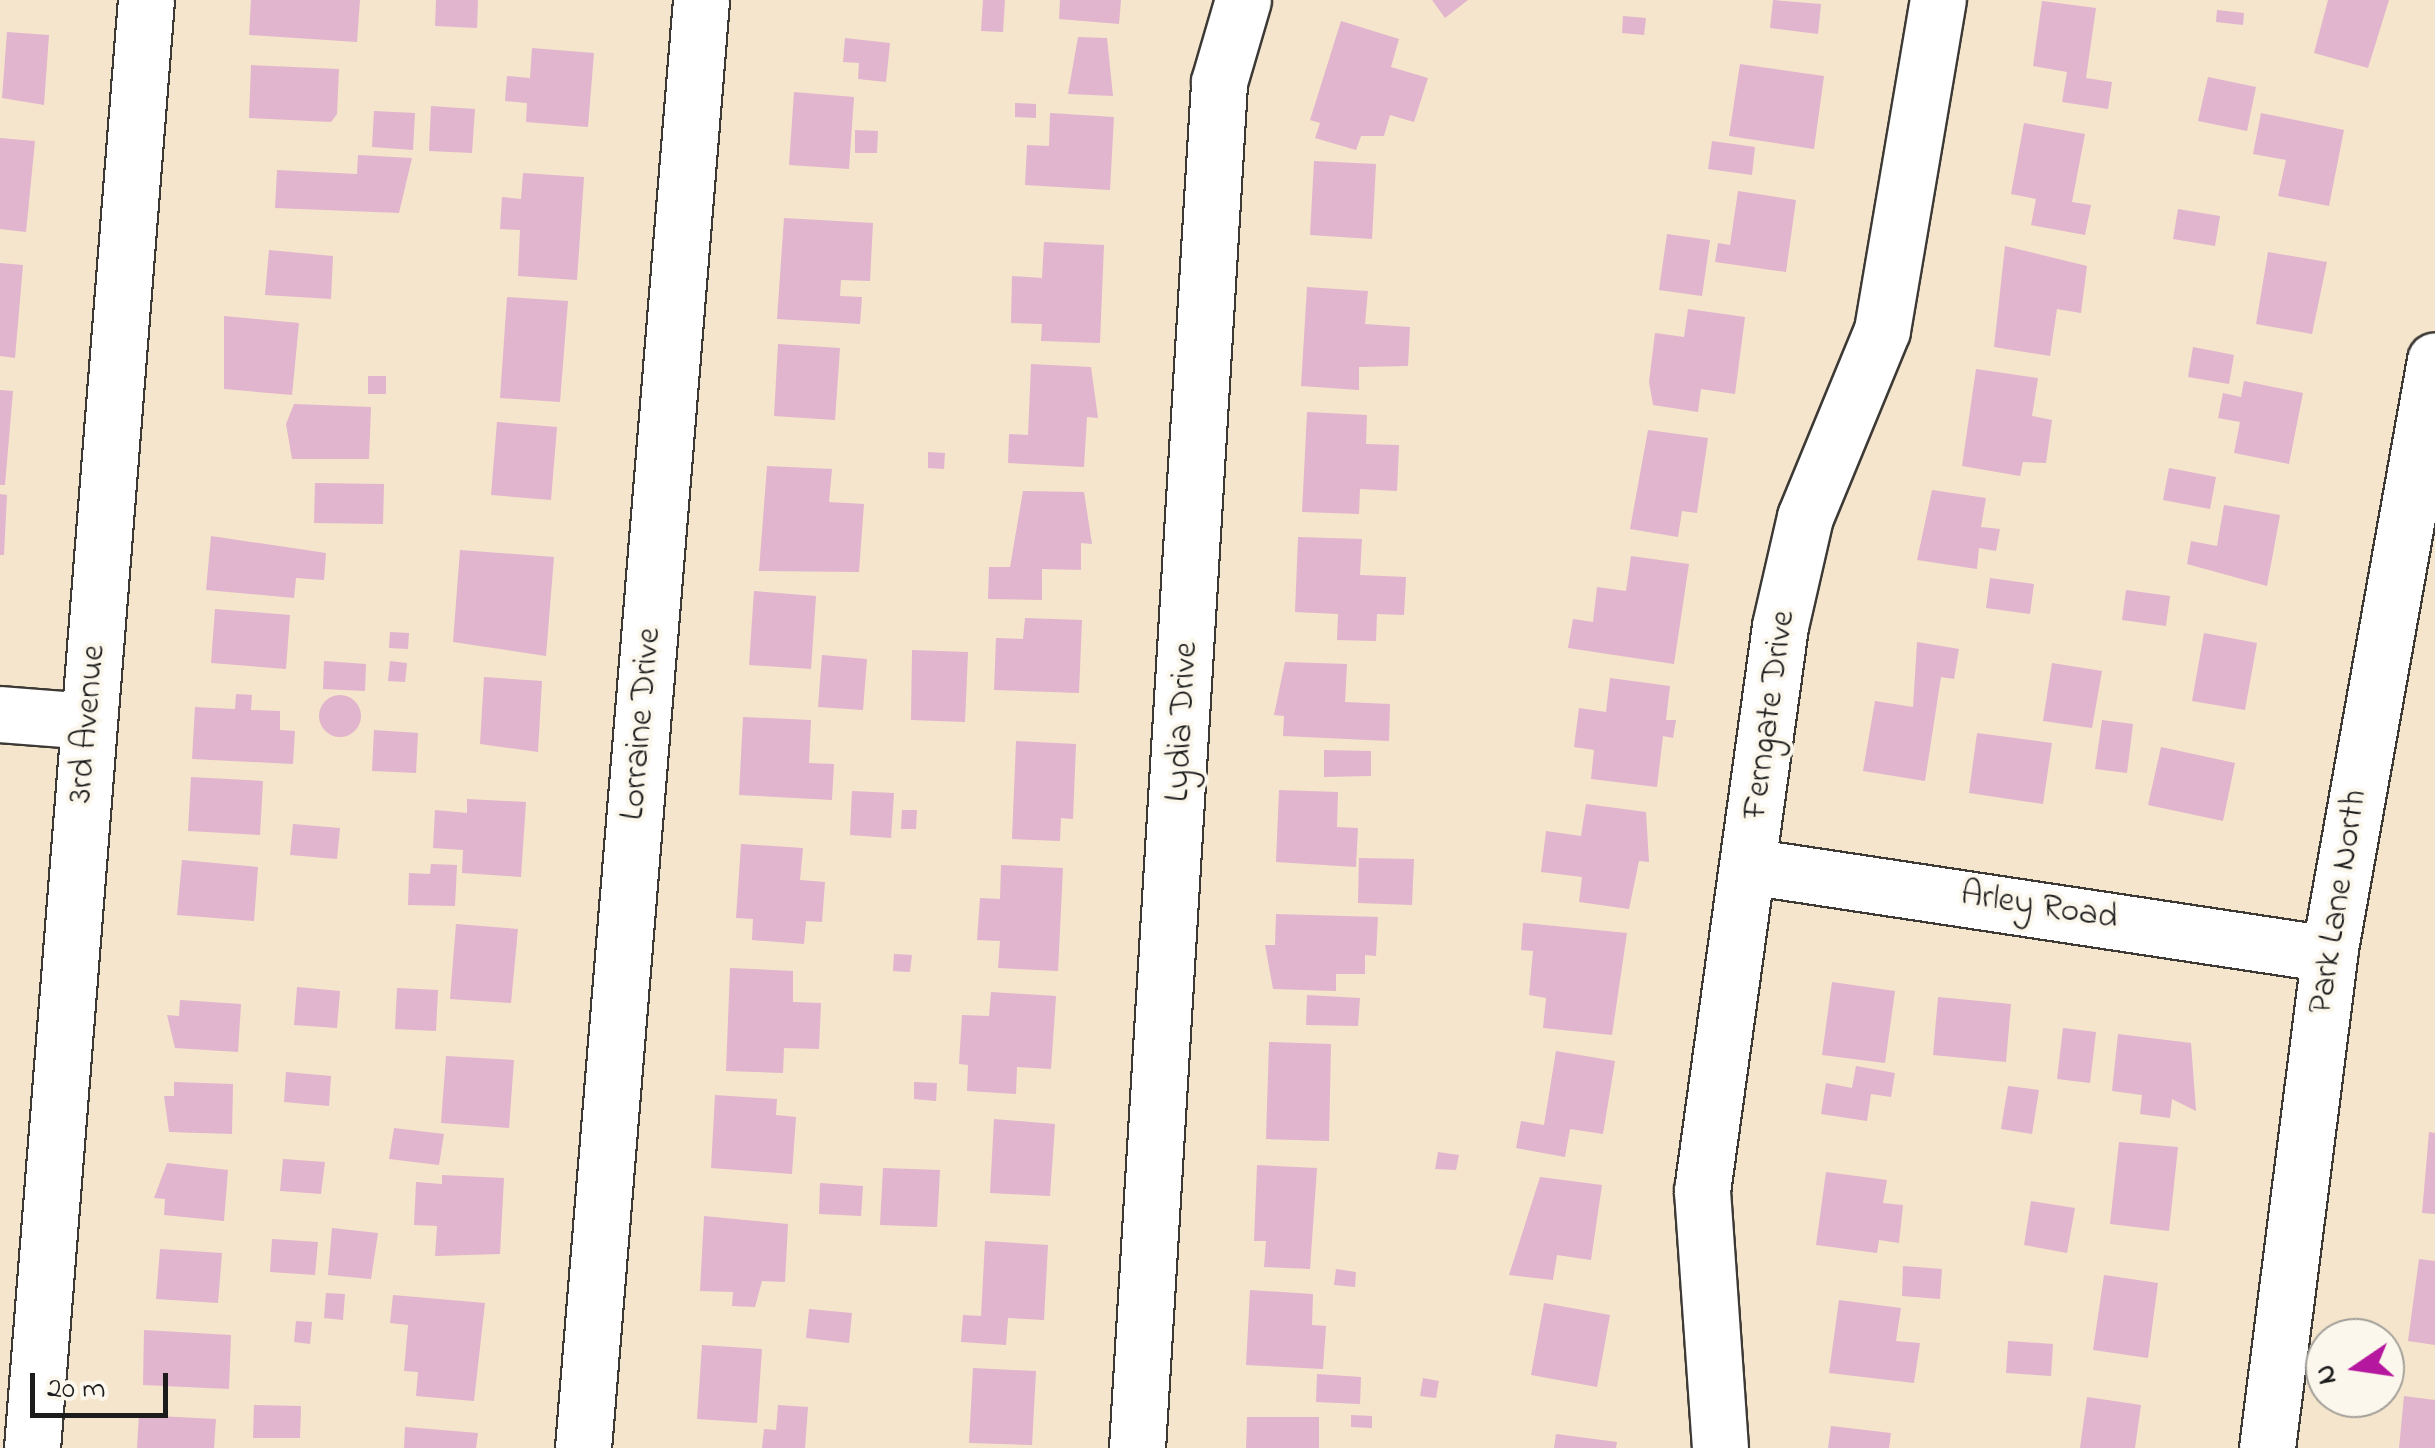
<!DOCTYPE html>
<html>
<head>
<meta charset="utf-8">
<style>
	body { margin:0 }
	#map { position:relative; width:2435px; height:1448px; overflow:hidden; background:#f5e5cc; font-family:"Indie Flower",sans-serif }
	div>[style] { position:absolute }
	.building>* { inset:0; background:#e1b5cd }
	.round { border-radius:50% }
	.roads { filter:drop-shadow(2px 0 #3d3a36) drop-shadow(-2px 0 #3d3a36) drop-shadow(0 2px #3d3a36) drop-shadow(0 -2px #3d3a36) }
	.minor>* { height:55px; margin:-27.5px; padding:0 27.5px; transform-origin:27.5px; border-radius:27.5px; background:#fff }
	span { translate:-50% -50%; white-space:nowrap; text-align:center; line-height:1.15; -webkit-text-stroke:8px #fbf7ec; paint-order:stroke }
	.street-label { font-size:35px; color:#1c1c1c }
	.north { position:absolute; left:2305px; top:1318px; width:100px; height:100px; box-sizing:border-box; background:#fbf7ec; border:2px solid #a29f99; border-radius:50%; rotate:257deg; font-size:28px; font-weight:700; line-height:40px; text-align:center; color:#1c1c1c }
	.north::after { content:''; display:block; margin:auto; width:35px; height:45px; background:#b5179e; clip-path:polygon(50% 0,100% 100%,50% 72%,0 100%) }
	.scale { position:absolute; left:30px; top:1373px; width:138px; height:45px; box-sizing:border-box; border:5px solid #1c1c1c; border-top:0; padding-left:12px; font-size:30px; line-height:35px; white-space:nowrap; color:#1c1c1c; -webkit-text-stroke:8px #fbf7ec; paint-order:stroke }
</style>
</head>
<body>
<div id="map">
	<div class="building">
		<div style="clip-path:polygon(251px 0,360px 0,357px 42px,249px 35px)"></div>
		<div style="clip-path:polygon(436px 0,478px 0,477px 28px,435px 26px)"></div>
		<div style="clip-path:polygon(983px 0,1005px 0,1003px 32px,981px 31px)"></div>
		<div style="clip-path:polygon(1060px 0,1121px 0,1119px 24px,1059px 19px)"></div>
		<div style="clip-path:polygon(1432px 0,1468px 0,1445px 18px)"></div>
		<div style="clip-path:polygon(1773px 0,1821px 4px,1818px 34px,1770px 28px)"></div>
		<div style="clip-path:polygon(2328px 0,2389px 0,2368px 68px,2314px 53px)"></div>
		<div style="clip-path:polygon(2042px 1px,2096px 8px,2086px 78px,2112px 82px,2108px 109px,2062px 102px,2067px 72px,2033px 66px)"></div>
		<div style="clip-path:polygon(2217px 10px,2244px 13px,2243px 25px,2216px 22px)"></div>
		<div style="clip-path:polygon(1623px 16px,1646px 18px,1644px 35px,1622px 33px)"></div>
		<div style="clip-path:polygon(1341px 21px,1399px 39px,1391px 67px,1428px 78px,1414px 122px,1390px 115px,1384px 136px,1361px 136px,1356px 150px,1315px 138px,1320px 123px,1310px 120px)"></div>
		<div style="clip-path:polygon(7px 32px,49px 35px,44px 105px,2px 98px)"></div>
		<div style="clip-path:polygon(1078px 37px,1107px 38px,1113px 96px,1068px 94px)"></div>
		<div style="clip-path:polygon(845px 38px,890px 43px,886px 82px,858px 79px,859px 63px,843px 62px)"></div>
		<div style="clip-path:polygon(532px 48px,594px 53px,588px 127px,526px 122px,527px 103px,505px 101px,507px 76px,530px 78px)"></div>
		<div style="clip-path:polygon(1740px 64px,1824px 76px,1814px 149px,1729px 136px)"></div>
		<div style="clip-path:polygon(251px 65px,339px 69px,337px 114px,331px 122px,249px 118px)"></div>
		<div style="clip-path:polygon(2208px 77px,2256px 87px,2247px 131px,2198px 121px)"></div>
		<div style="clip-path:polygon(794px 92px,854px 97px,849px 169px,789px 165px)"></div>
		<div style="clip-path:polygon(1015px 103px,1036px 104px,1036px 118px,1015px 117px)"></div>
		<div style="clip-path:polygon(431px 106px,475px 109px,472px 153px,429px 151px)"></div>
		<div style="clip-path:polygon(374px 111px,415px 113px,413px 150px,372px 147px)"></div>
		<div style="clip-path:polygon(1050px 113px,1114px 117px,1110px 190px,1025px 185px,1027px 145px,1049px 146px)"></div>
		<div style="clip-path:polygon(2261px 113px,2344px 130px,2329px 206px,2278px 196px,2286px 160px,2253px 154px)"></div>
		<div style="clip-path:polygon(2024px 123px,2085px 134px,2072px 202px,2091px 205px,2085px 235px,2031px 225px,2036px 199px,2011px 194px)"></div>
		<div style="clip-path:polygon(855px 130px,878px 131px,877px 153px,855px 153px)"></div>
		<div style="clip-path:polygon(0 138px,35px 141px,26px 232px,0 229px)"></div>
		<div style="clip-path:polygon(1712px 141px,1755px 147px,1752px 175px,1708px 169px)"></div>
		<div style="clip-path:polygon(358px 155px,412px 158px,399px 213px,275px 208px,277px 170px,357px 174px)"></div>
		<div style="clip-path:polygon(1314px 161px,1376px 164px,1372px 239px,1310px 235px)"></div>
		<div style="clip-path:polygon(523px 173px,584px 177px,577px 280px,518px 276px,520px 230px,500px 229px,502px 197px,521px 199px)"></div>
		<div style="clip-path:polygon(1738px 191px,1796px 200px,1786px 272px,1715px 262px,1718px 243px,1730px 245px)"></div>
		<div style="clip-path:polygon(2178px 209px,2220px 216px,2215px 246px,2173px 239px)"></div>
		<div style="clip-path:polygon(784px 218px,873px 223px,870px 281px,841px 280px,840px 296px,862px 297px,860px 324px,777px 319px)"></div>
		<div style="clip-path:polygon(1667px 234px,1710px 240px,1702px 296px,1659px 290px)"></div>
		<div style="clip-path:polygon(1044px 242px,1104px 245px,1100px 343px,1041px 341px,1042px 324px,1011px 323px,1012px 276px,1042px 278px)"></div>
		<div style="clip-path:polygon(2005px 246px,2087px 266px,2081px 313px,2057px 309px,2050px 356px,1994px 347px)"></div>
		<div style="clip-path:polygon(269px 250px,333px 256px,331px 299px,265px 295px)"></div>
		<div style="clip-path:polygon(2268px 252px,2327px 262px,2312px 334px,2256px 324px)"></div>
		<div style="clip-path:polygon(0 263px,23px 265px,15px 358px,0 356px)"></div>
		<div style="clip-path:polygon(1307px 287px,1368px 291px,1365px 324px,1410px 327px,1408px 366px,1359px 367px,1359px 390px,1301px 386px)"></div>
		<div style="clip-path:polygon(507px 297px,568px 301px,560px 402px,500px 398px)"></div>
		<div style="clip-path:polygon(1688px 309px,1745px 317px,1735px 394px,1701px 389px,1698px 412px,1653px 405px,1649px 382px,1655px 333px,1684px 337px)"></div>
		<div style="clip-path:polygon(224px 316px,299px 323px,292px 395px,224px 389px)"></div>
		<div style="clip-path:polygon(778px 344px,840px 348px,835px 420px,774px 416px)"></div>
		<div style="clip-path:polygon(2193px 347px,2234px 355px,2229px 384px,2188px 377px)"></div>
		<div style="clip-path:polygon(1031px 364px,1091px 367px,1098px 418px,1087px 417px,1084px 467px,1008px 463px,1009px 434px,1028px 435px)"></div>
		<div style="clip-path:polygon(1976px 369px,2038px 378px,2032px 416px,2052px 420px,2046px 463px,2023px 462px,2020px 476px,1962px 466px)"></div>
		<div style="clip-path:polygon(368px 376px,386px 376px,386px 394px,368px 394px)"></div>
		<div style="clip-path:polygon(2244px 381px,2303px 393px,2289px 464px,2234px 453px,2240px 422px,2218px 418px,2223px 393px,2241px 397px)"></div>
		<div style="clip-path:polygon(0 390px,13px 391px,5px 485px,0 485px)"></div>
		<div style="clip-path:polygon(294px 404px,371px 407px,369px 459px,292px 459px,286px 424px)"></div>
		<div style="clip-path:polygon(1307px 412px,1367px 415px,1366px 444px,1399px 445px,1397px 491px,1360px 489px,1359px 514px,1302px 512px)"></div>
		<div style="clip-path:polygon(497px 422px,557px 427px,551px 500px,491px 495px)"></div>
		<div style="clip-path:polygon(1648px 430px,1708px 438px,1697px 513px,1682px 511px,1678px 537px,1630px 529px)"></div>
		<div style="clip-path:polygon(928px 452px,945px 453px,944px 469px,928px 468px)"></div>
		<div style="clip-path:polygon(767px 466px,832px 469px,829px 502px,864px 504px,859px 572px,759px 571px)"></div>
		<div style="clip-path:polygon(2169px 468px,2216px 477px,2210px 509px,2163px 500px)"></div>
		<div style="clip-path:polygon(315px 483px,384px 484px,383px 524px,314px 523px)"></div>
		<div style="clip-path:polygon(1932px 490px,1986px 498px,1981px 527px,2000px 529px,1996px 551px,1979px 548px,1977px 569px,1917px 560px)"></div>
		<div style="clip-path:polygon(1023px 491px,1084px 492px,1092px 544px,1081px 543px,1081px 570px,1042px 569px,1042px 600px,988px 599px,989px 567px,1010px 567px)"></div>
		<div style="clip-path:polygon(0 494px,7px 495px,4px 555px,0 555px)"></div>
		<div style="clip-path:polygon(2224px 505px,2280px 515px,2267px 586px,2187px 564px,2191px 541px,2217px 546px)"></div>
		<div style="clip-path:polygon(211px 536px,326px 553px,324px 580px,296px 578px,294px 598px,206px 590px)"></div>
		<div style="clip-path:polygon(1298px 537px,1362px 539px,1360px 575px,1406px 577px,1404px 615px,1377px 614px,1376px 641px,1337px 640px,1338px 614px,1295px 612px)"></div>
		<div style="clip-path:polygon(460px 550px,554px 557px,546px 656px,453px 642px)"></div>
		<div style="clip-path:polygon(1631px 556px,1689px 564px,1674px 664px,1568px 648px,1573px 619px,1593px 622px,1597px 587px,1626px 591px)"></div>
		<div style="clip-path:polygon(1990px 578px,2034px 584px,2030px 614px,1986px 608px)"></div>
		<div style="clip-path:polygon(2126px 590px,2170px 596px,2166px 626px,2122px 620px)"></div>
		<div style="clip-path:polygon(754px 591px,816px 596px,811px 669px,749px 665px)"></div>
		<div style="clip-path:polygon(215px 609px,290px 615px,286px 669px,211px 663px)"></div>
		<div style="clip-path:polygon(1025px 618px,1082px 620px,1079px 693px,994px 690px,996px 638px,1023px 639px)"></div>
		<div style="clip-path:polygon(390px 632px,409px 633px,408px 649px,389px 648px)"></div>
		<div style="clip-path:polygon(2204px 633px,2257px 643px,2245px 710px,2192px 701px)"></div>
		<div style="clip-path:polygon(1917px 642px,1959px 649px,1954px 679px,1941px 677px,1925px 781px,1863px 771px,1875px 701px,1913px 707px)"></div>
		<div style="clip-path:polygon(912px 650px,968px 652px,965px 722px,911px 720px)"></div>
		<div style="clip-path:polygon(822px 655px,867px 659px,863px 710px,818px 707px)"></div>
		<div style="clip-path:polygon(324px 661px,366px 664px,365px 691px,323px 689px)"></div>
		<div style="clip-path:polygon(390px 661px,407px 663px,405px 682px,388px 681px)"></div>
		<div style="clip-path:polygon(1285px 662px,1347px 664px,1345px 702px,1390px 704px,1389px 741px,1283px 736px,1284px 716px,1274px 715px)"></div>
		<div style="clip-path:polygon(2052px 663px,2102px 671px,2092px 728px,2043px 721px)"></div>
		<div style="clip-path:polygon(484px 677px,542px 681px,538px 752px,480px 744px)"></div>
		<div style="clip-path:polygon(1610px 678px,1670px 686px,1666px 720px,1676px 720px,1673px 738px,1663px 736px,1657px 787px,1591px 779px,1594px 750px,1574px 747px,1579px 708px,1606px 712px)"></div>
		<div style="clip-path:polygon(236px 694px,252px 695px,251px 710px,280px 711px,280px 730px,295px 731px,293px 764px,192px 759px,195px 707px,235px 709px)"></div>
		<div class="round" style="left:319px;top:695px;width:42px;height:42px"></div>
		<div style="clip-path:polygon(743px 717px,811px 720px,809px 763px,834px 764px,832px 800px,739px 795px)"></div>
		<div style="clip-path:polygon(2102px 720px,2133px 724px,2127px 773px,2095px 769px)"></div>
		<div style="clip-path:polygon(374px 730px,418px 733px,416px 773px,372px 771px)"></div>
		<div style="clip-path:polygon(1977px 733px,2052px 743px,2043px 804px,1969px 793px)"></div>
		<div style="clip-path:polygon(1016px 741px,1076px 744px,1073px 819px,1061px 818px,1060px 841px,1012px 839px)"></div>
		<div style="clip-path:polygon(2161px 747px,2235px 763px,2223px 821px,2148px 805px)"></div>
		<div style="clip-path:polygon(1324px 750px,1371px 751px,1371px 776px,1324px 777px)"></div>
		<div style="clip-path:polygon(191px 777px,263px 781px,260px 835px,188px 831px)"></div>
		<div style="clip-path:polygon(1279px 790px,1338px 792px,1337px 827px,1358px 828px,1356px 867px,1276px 862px)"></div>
		<div style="clip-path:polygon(852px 791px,894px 793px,891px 838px,850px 835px)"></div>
		<div style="clip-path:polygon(467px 799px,526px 802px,521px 877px,462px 873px,463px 850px,433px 848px,435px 810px,467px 813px)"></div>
		<div style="clip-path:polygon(1586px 804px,1646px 812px,1649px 862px,1639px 861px,1629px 909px,1579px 902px,1582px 877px,1541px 872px,1546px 831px,1581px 836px)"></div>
		<div style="clip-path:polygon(902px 810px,917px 810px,916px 829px,901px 829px)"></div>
		<div style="clip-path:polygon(293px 824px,340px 828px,337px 859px,290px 855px)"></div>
		<div style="clip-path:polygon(741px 844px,803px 848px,800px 880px,825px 882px,822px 922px,806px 921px,804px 944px,752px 940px,753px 919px,736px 918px)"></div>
		<div style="clip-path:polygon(1359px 858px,1414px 859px,1412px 905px,1358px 903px)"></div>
		<div style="clip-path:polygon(182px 860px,258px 867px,254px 921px,177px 915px)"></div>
		<div style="clip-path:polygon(431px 864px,457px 865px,455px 906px,408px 905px,409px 873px,430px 874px)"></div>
		<div style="clip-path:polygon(1001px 865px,1063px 868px,1058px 971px,998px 968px,1000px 941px,977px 940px,980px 898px,1000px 899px)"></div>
		<div style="clip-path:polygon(1276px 914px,1378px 917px,1376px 956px,1365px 955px,1365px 974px,1336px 974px,1336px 991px,1273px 989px,1265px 945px,1275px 945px)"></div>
		<div style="clip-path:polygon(1523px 923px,1627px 933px,1612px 1035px,1543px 1028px,1546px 998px,1529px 995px,1533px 951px,1521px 950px)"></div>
		<div style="clip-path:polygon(456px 924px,518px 929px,511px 1003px,450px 999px)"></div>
		<div style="clip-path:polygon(894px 954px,912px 955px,910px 972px,893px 971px)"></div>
		<div style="clip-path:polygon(730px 968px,793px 971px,793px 1002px,821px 1003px,819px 1049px,784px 1048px,783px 1073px,726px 1071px)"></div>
		<div style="clip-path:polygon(1832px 982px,1895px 991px,1885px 1063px,1822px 1055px)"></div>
		<div style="clip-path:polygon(297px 987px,340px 991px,337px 1028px,294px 1025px)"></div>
		<div style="clip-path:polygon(397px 988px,438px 990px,436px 1031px,395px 1029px)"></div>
		<div style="clip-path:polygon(991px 992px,1056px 996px,1051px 1069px,1017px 1067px,1016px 1094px,967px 1091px,968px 1065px,959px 1064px,962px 1015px,989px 1016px)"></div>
		<div style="clip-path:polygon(1307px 995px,1360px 998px,1358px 1026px,1306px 1025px)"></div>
		<div style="clip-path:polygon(1938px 997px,2011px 1004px,2006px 1062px,1933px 1055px)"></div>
		<div style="clip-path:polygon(180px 1000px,241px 1004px,238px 1052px,175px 1048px,167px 1015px,179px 1016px)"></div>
		<div style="clip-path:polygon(2063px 1028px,2096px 1032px,2090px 1083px,2057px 1079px)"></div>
		<div style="clip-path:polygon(2118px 1034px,2191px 1043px,2196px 1111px,2172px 1099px,2170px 1118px,2140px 1114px,2142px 1095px,2112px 1091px)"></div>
		<div style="clip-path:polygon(1269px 1042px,1331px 1044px,1329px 1141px,1266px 1139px)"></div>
		<div style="clip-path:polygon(1556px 1051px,1615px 1061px,1603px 1134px,1570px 1129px,1565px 1157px,1516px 1148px,1521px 1121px,1544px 1125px)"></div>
		<div style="clip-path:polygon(446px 1056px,514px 1060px,509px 1128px,441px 1123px)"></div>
		<div style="clip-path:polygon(1856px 1066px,1895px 1073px,1891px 1097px,1871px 1094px,1867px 1121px,1821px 1114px,1826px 1083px,1852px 1088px)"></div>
		<div style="clip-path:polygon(286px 1072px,331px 1076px,329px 1106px,284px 1102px)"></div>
		<div style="clip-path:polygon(174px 1082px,233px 1084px,232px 1134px,169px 1132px,164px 1096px,174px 1096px)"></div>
		<div style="clip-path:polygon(914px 1082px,937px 1083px,936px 1101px,914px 1099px)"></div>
		<div style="clip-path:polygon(2008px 1086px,2039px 1090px,2032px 1134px,2001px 1129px)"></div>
		<div style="clip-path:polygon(715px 1095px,777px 1099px,776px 1115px,796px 1117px,792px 1174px,711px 1168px)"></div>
		<div style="clip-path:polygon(994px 1119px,1055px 1124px,1050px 1196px,990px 1193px)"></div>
		<div style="clip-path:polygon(394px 1128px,444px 1134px,439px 1165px,389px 1159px)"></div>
		<div style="clip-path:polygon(2429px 1132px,2435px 1133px,2435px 1214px,2422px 1213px)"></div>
		<div style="clip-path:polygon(2119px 1142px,2178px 1147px,2169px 1231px,2110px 1224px)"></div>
		<div style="clip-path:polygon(1438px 1152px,1459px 1155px,1456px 1170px,1435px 1169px)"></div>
		<div style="clip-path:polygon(283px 1159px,325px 1162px,321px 1194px,280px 1191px)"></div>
		<div style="clip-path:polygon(167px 1163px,228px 1170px,224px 1221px,164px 1215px,165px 1199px,154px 1198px)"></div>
		<div style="clip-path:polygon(1257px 1165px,1317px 1168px,1310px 1269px,1264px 1267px,1266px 1241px,1254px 1241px)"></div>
		<div style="clip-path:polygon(883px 1168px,940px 1170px,937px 1227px,880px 1225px)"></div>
		<div style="clip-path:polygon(1826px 1172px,1887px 1180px,1883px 1203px,1903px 1205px,1899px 1243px,1879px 1240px,1877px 1253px,1816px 1245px)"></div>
		<div style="clip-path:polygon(442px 1175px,504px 1178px,500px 1254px,435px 1256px,437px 1226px,414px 1225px,416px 1182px,442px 1184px)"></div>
		<div style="clip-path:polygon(1540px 1177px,1602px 1185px,1591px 1260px,1557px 1255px,1553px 1280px,1509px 1275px)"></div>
		<div style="clip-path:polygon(820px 1183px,863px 1186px,861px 1216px,819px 1214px)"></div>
		<div style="clip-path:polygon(2031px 1201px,2075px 1208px,2067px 1253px,2024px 1245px)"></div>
		<div style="clip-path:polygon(704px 1216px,788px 1224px,785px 1282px,762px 1281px,755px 1307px,732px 1306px,733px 1292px,700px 1291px)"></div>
		<div style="clip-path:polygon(332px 1228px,378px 1233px,371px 1279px,328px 1275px)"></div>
		<div style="clip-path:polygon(272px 1239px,318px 1242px,315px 1275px,270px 1272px)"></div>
		<div style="clip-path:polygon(985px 1241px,1048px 1245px,1044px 1320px,1008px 1318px,1006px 1345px,961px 1342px,963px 1315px,981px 1316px)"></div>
		<div style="clip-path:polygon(160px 1249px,222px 1253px,218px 1303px,156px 1299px)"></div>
		<div style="clip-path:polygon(2419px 1259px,2435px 1261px,2435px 1345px,2408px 1341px)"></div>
		<div style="clip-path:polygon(1903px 1266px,1942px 1269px,1940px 1299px,1902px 1296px)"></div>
		<div style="clip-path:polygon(1336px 1269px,1356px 1272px,1355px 1287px,1334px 1285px)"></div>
		<div style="clip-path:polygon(2104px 1275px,2158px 1283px,2148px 1358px,2093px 1350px)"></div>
		<div style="clip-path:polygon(1250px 1290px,1313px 1294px,1312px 1325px,1326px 1326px,1323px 1369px,1246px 1365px)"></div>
		<div style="clip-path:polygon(326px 1293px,345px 1294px,343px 1320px,324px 1318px)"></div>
		<div style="clip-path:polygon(393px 1295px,485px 1303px,474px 1401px,416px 1396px,418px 1372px,404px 1371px,408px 1325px,390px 1323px)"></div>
		<div style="clip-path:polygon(1839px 1300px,1901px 1308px,1896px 1341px,1920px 1343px,1914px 1383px,1829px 1373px)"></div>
		<div style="clip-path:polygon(1544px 1303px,1610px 1315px,1597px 1387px,1531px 1375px)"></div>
		<div style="clip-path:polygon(809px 1309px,852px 1313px,849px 1343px,806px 1338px)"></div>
		<div style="clip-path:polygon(296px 1321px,312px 1322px,310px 1344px,294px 1342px)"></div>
		<div style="clip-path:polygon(144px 1330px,231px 1335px,229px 1389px,143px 1385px)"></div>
		<div style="clip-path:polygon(2008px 1341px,2053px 1344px,2051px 1376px,2006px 1373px)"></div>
		<div style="clip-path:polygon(702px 1345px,762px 1349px,757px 1423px,697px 1419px)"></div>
		<div style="clip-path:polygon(973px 1368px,1036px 1371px,1032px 1445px,969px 1443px)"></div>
		<div style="clip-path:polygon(1317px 1374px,1361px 1377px,1360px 1404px,1316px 1402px)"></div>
		<div style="clip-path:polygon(1423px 1378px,1439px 1381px,1436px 1398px,1420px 1396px)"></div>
		<div style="clip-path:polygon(2404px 1396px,2435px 1400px,2435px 1448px,2399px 1448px)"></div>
		<div style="clip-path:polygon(2087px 1397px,2141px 1405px,2135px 1448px,2080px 1448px)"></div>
		<div style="clip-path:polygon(254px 1405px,301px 1406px,300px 1438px,253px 1438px)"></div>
		<div style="clip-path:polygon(778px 1405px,808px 1407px,805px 1448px,762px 1448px,764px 1429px,776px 1430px)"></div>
		<div style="clip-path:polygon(139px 1415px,216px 1419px,214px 1448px,137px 1448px)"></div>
		<div style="clip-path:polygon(1351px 1415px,1372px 1416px,1372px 1428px,1351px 1427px)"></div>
		<div style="clip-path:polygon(1247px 1417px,1319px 1417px,1319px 1448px,1246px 1448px)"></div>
		<div style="clip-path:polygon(1831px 1426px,1891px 1433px,1889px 1448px,1828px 1448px)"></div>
		<div style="clip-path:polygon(405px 1427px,478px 1433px,476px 1448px,404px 1448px)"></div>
		<div style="clip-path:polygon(1556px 1434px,1617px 1442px,1616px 1448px,1554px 1448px)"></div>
	</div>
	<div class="roads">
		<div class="minor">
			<div style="left:0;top:714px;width:89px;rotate:4.5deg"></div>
			<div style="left:1748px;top:866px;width:588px;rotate:8.61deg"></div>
			<div style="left:32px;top:1448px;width:1452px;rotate:-85.5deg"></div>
			<div style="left:583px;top:1448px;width:1453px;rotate:-85.34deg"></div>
			<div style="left:1137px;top:1448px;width:1368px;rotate:-86.56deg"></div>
			<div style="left:1219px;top:82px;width:85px;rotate:-73.7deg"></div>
			<div style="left:1720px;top:1448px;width:258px;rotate:-94deg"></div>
			<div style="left:1702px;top:1191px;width:570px;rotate:-82.14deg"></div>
			<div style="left:1780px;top:626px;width:112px;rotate:-77.1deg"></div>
			<div style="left:1805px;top:517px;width:202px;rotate:-67.6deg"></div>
			<div style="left:1882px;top:330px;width:335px;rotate:-80.4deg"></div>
			<div style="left:2267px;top:1448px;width:498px;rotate:-82.8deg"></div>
			<div style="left:2329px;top:954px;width:603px;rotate:-79.88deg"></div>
		</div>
	</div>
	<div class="street-label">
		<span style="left:1770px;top:715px;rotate:-82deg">Ferngate Drive</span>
		<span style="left:1183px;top:722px;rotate:-87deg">Lydia Drive</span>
		<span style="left:88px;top:724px;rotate:-85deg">3rd Avenue</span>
		<span style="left:642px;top:724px;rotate:-85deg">Lorraine Drive</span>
		<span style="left:2339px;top:902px;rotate:-81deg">Park Lane North</span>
		<span style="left:2039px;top:907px;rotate:9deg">Arley Road</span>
	</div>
	<div class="north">N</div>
	<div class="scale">20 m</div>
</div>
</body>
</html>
